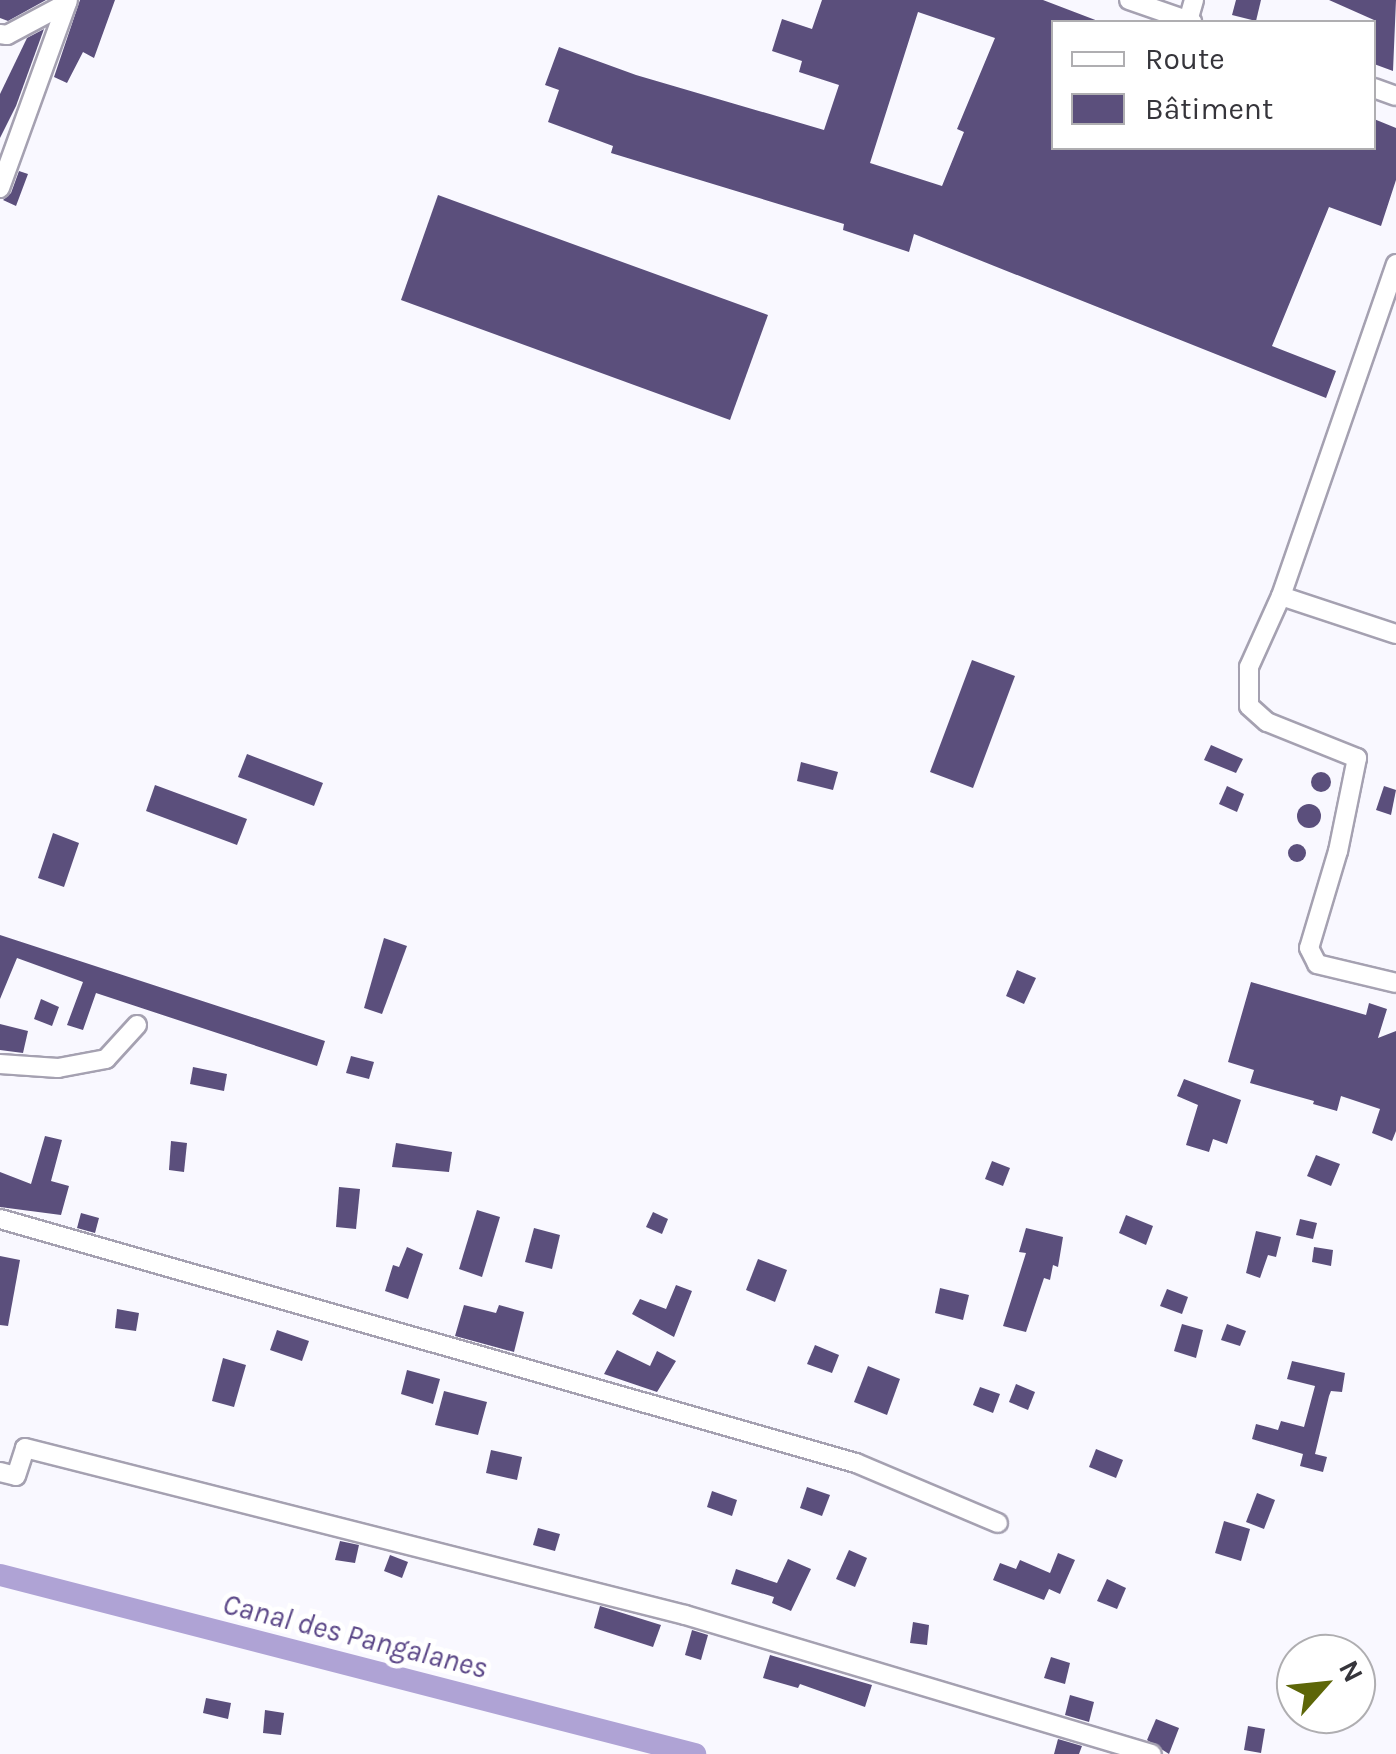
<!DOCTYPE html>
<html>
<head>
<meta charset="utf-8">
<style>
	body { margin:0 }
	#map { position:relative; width:1396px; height:1754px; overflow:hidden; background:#f9f8ff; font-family:Karla,sans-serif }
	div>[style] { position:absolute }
	.canal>* { height:22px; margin:-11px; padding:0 11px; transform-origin:11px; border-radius:11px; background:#afa3d5 }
	.building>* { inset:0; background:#5b4f7c }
	.round { border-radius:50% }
	.roads { filter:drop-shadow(2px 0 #a5a1b1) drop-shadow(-2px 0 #a5a1b1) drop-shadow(0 2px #a5a1b1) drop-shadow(0 -2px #a5a1b1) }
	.minor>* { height:18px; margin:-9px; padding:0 9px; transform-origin:9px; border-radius:9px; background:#fff }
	span { translate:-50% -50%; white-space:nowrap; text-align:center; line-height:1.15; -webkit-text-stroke:10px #fff; paint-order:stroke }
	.water-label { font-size:30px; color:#5c4888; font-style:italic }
	.legend { position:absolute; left:1051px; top:20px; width:325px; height:130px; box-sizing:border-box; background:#fff; border:2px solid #afaeb1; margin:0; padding:12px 18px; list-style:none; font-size:30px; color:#36353b }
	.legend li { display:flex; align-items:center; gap:20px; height:50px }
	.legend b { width:50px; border:2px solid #afaeb1 }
	.north { position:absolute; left:1276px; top:1634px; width:100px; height:100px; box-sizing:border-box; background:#fff; border:2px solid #afaeb1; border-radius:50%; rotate:63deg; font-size:28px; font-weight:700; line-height:40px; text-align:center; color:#36353b }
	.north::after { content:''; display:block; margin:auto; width:35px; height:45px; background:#5d6608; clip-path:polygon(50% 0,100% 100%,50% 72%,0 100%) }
</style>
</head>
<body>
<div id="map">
	<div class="canal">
		<div style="left:0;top:1575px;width:718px;rotate:14.44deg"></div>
	</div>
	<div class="building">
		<div style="clip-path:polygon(0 0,46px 0,8px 21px,0 18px)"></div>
		<div style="clip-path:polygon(80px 0,115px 0,94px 58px,83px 52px,67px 83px,54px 77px)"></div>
		<div style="clip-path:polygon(evenodd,822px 0,1043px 0,1098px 21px,1054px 22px,1054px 148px,1374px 148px,1374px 119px,1396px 128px,1396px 180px,1381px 226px,1329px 207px,1272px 346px,1336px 371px,1326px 398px,914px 234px,909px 252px,843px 230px,844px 224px,611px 153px,613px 146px,548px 122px,559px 90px,545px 85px,559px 47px,636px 75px,824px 130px,839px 85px,799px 72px,802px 61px,772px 51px,782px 19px,812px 29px,822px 0,918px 12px,995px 38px,957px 129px,964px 132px,942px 186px,870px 163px,918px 12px)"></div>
		<div style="clip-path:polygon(1236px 0,1261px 0,1256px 21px,1232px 15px)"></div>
		<div style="clip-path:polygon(1329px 0,1396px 0,1393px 71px,1374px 64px,1374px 20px)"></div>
		<div style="clip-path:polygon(44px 29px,16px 106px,0 138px,0 94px,27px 38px)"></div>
		<div style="clip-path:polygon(19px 171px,28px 174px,16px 206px,3px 200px,11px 193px)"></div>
		<div style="clip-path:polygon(438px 195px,768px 315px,730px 420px,401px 300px)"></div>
		<div style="clip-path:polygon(972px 660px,1015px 676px,973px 788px,930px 772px)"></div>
		<div style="clip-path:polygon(1211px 745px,1243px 759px,1236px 773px,1204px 760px)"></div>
		<div style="clip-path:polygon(247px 754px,323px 783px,314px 806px,238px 777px)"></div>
		<div style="clip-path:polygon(801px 762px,838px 772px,833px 790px,797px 781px)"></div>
		<div class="round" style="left:1311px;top:772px;width:20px;height:20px"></div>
		<div style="clip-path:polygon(155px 785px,247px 819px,237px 845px,146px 811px)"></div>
		<div style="clip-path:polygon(1227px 786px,1244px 794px,1237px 812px,1219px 804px)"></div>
		<div style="clip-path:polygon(1384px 786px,1396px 790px,1391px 815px,1376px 810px)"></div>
		<div class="round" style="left:1297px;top:804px;width:24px;height:24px"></div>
		<div style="clip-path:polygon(53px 833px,79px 843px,64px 887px,38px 878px)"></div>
		<div class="round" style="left:1288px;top:844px;width:18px;height:18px"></div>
		<div style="clip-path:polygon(0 935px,325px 1041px,317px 1066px,96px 993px,83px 1030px,67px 1025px,83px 982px,17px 958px,0 999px)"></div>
		<div style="clip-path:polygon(384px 938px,407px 946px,382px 1014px,364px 1008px)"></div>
		<div style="clip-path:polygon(1017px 970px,1036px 978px,1024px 1004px,1006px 996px)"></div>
		<div style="clip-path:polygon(1251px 982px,1366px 1015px,1369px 1003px,1387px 1009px,1378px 1038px,1396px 1031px,1396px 1131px,1392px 1141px,1372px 1133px,1380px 1109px,1341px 1096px,1337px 1111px,1313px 1104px,1314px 1101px,1250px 1083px,1254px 1070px,1228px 1062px)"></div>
		<div style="clip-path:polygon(41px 999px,59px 1007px,52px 1026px,34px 1019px)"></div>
		<div style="clip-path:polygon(0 1024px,28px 1031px,23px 1053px,0 1050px)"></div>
		<div style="clip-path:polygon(351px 1056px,374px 1062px,369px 1079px,346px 1073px)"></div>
		<div style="clip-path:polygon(193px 1067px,227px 1074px,224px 1091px,190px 1084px)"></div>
		<div style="clip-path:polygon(1184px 1079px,1241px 1100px,1227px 1144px,1213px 1139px,1209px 1152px,1186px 1145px,1198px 1105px,1177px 1096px)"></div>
		<div style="clip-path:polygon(45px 1136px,62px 1140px,51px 1181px,69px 1186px,61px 1215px,0 1207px,0 1172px,31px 1184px)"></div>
		<div style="clip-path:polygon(171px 1141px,187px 1143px,184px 1172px,169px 1170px)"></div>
		<div style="clip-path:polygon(396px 1143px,452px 1152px,449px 1172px,392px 1167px)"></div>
		<div style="clip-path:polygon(1316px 1155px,1340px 1164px,1331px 1186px,1307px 1176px)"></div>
		<div style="clip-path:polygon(992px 1161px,1010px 1168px,1003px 1186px,985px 1179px)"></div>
		<div style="clip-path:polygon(339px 1187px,360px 1189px,356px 1229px,336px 1227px)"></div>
		<div style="clip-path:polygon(477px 1210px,500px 1217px,482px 1277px,459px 1269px)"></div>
		<div style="clip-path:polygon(653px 1212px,668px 1219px,662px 1234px,646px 1227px)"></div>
		<div style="clip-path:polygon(81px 1213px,99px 1218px,95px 1233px,77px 1228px)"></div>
		<div style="clip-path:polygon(1126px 1215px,1153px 1226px,1146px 1245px,1119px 1233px)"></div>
		<div style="clip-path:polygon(1300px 1219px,1317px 1223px,1313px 1239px,1296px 1235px)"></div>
		<div style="clip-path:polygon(534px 1228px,560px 1235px,552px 1269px,525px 1262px)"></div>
		<div style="clip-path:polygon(1026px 1228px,1063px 1237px,1058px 1267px,1053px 1265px,1050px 1280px,1044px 1278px,1026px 1332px,1003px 1326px,1026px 1253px,1019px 1252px)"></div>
		<div style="clip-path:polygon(1256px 1231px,1281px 1237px,1276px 1257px,1268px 1255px,1260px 1278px,1246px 1273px)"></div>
		<div style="clip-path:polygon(407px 1247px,423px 1254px,408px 1299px,385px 1291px,393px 1265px,399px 1267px)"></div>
		<div style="clip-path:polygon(1314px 1247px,1333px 1250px,1331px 1266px,1312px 1262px)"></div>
		<div style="clip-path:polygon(0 1256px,20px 1260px,8px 1326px,0 1325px)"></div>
		<div style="clip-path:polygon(758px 1259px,787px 1270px,775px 1302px,746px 1290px)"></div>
		<div style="clip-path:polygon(676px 1285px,692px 1291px,674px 1337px,632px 1314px,640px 1299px,666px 1309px)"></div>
		<div style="clip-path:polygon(940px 1288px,969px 1295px,963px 1320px,935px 1313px)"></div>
		<div style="clip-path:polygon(1167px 1289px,1188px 1297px,1182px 1314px,1160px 1306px)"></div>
		<div style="clip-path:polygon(464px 1305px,496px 1313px,499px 1305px,524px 1312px,514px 1352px,455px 1336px)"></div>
		<div style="clip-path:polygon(117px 1309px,139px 1313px,136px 1331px,115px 1328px)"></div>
		<div style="clip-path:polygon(1182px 1324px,1203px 1330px,1196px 1358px,1174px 1351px)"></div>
		<div style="clip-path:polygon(1227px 1324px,1246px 1331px,1240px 1346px,1221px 1340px)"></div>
		<div style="clip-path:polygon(277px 1330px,309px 1341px,302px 1361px,270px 1350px)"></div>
		<div style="clip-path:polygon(815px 1345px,839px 1355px,832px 1373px,807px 1364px)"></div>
		<div style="clip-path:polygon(617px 1350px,650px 1366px,657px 1351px,676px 1361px,657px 1392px,604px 1374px)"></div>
		<div style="clip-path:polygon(223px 1358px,246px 1365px,234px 1407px,212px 1401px)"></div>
		<div style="clip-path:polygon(1292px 1361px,1345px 1373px,1342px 1392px,1331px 1391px,1329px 1396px,1315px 1454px,1327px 1457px,1323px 1472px,1300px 1466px,1303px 1454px,1252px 1439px,1256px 1424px,1278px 1430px,1281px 1421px,1304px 1427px,1315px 1386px,1287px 1379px)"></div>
		<div style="clip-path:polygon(868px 1366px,900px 1379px,887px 1415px,854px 1402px)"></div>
		<div style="clip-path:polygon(407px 1370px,440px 1379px,433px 1404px,401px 1394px)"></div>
		<div style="clip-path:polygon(1016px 1384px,1035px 1392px,1028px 1410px,1009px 1402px)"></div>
		<div style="clip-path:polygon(980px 1387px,1000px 1394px,993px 1413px,973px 1405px)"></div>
		<div style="clip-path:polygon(444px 1391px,487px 1402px,478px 1435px,435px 1425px)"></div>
		<div style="clip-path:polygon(1096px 1449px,1123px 1460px,1116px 1478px,1089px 1467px)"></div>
		<div style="clip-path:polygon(491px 1450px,522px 1457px,517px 1480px,486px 1473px)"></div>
		<div style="clip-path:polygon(807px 1487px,830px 1495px,822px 1516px,800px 1508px)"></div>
		<div style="clip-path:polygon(712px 1491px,737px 1500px,732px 1516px,707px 1507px)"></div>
		<div style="clip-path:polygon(1257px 1493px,1275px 1500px,1264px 1529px,1246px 1522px)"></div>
		<div style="clip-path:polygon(1224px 1521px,1250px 1529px,1241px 1561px,1215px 1553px)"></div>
		<div style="clip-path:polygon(538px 1528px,560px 1534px,555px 1551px,533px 1545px)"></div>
		<div style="clip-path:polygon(340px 1541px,359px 1545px,355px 1563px,335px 1560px)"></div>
		<div style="clip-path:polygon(849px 1550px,867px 1558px,855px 1587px,836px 1579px)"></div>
		<div style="clip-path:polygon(1058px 1553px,1075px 1560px,1060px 1594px,1049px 1589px,1044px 1600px,993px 1580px,1000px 1563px,1016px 1569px,1020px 1560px,1050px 1573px)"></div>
		<div style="clip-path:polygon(390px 1555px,408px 1562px,402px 1578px,384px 1571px)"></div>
		<div style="clip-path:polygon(788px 1559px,811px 1569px,791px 1611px,772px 1603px,774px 1597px,731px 1584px,736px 1569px,777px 1583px)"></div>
		<div style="clip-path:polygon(1107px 1579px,1126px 1588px,1117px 1609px,1097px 1601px)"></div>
		<div style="clip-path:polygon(600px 1606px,661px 1625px,653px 1647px,594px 1628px)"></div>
		<div style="clip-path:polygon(913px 1622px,929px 1625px,927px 1645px,910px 1643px)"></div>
		<div style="clip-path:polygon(692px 1630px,708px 1635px,701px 1660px,685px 1655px)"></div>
		<div style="clip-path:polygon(770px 1655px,872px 1685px,865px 1707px,800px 1684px,798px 1688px,763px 1678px)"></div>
		<div style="clip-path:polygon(1051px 1657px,1070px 1663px,1065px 1684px,1044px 1678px)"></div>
		<div style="clip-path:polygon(1070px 1695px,1094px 1702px,1089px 1722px,1065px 1715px)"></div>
		<div style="clip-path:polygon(206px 1698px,231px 1703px,228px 1719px,203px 1713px)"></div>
		<div style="clip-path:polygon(265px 1710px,284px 1713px,281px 1735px,263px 1733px)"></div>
		<div style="clip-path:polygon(1156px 1719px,1179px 1728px,1169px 1754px,1147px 1740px)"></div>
		<div style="clip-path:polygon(1248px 1726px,1265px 1729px,1261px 1753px,1244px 1750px)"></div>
		<div style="clip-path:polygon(1058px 1739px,1082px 1746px,1079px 1754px,1054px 1754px)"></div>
	</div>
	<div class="roads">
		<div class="minor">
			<div style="left:1129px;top:0;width:67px;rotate:19.2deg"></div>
			<div style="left:1188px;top:21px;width:22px;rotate:-74deg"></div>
			<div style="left:0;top:34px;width:7px;rotate:8deg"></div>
			<div style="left:7px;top:35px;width:68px;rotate:-28.1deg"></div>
			<div style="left:1374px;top:88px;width:23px;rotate:20deg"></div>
			<div style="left:0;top:188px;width:200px;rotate:-70.1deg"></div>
			<div style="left:1396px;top:264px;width:351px;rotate:109.1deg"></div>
			<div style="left:1281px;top:596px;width:121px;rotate:18.3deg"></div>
			<div style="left:1281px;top:596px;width:78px;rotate:114.3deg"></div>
			<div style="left:1249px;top:667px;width:39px;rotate:90deg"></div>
			<div style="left:1249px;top:706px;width:24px;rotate:42deg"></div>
			<div style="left:1267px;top:722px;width:97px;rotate:21.8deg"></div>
			<div style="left:1357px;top:758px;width:95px;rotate:101.5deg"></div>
			<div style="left:1338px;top:851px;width:101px;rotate:106.6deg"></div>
			<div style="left:1309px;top:948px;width:18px;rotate:63deg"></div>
			<div style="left:1317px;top:964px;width:81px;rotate:13.5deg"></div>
			<div style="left:0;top:1064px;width:58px;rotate:3.9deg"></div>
			<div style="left:58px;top:1068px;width:49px;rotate:-10.6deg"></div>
			<div style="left:106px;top:1059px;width:46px;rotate:-47.6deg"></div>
			<div style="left:0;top:1219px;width:890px;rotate:15.91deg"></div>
			<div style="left:856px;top:1463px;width:154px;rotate:22.9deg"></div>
			<div style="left:0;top:1472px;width:16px;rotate:14deg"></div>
			<div style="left:16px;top:1476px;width:29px;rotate:-72deg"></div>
			<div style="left:25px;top:1448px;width:681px;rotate:14.2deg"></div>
			<div style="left:685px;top:1615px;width:487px;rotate:16.6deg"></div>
		</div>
	</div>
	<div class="water-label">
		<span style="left:355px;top:1636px;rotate:14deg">Canal des Pangalanes</span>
	</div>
	<ul class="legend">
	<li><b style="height:12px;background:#fff"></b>Route</li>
	<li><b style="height:28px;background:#5b4f7c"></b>Bâtiment</li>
	</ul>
	<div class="north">N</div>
</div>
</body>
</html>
